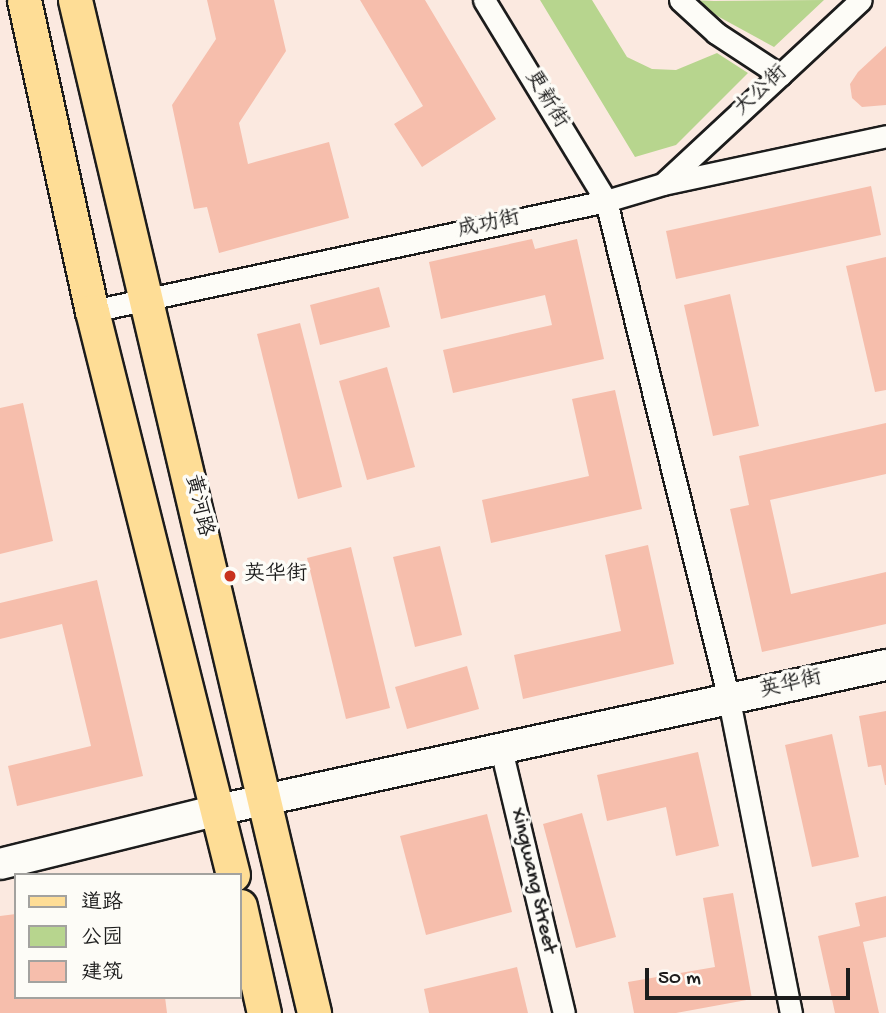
<!DOCTYPE html>
<html>
<head>
<meta charset="utf-8">
<style>
	body { margin:0 }
	#map { position:relative; width:886px; height:1013px; overflow:hidden; background:#fbe9e0; font-family:"Gochi Hand","LXGW WenKai TC",sans-serif }
	div>[style] { position:absolute }
	.green>* { inset:0; background:#b7d58e }
	.building>* { inset:0; background:#f6beac }
	.roads { filter:drop-shadow(2px 0 #1c1c1c) drop-shadow(-2px 0 #1c1c1c) drop-shadow(0 2px #1c1c1c) drop-shadow(0 -2px #1c1c1c) }
	.street>* { height:21px; margin:-10.5px; padding:0 10.5px; transform-origin:10.5px; border-radius:10.5px; background:#fdfcf7 }
	.secondary>* { height:30px; margin:-15px; padding:0 15px; transform-origin:15px; border-radius:15px; background:#fdfcf7 }
	.primary>* { height:33px; margin:-16.5px; padding:0 16.5px; transform-origin:16.5px; border-radius:16.5px; background:#fedd96 }
	.dots>* { width:19px; height:19px; translate:-50% -50%; box-sizing:border-box; border:4px solid #fdfcf7; border-radius:50% }
	span { translate:-50% -50%; white-space:nowrap; text-align:center; line-height:1.15; -webkit-text-stroke:7px #fdfcf7; paint-order:stroke }
	.street-label { font-size:21px; color:#1c1c1c }
	.poi-label { font-size:21px; color:#1c1c1c }
	.left { translate:0 -50%; text-align:left }
	.legend { position:absolute; left:14px; top:873px; width:228px; height:126px; box-sizing:border-box; background:#fdfcf7; border:2px solid #a3a29f; margin:0; padding:9px 12px; list-style:none; font-size:21px; color:#1c1c1c }
	.legend li { display:flex; align-items:center; gap:14px; height:35px }
	.legend b { width:35px; border:2px solid #a3a29f }
	.scale { position:absolute; left:645px; top:968px; width:205px; height:32px; box-sizing:border-box; border:4px solid #1c1c1c; border-top:0; padding-left:9px; font-size:21px; line-height:24px; white-space:nowrap; color:#1c1c1c; -webkit-text-stroke:5px #fdfcf7; paint-order:stroke }
</style>
</head>
<body>
<div id="map">
	<div class="green">
		<div style="clip-path:polygon(540px 0,592px 0,627px 57px,652px 69px,676px 70px,717px 53px,748px 73px,676px 145px,635px 157px)"></div>
		<div style="clip-path:polygon(688px 0,714px 1px,824px 0,774px 47px)"></div>
	</div>
	<div class="building">
		<div style="clip-path:polygon(207px 0,274px 0,286px 51px,239px 123px,248px 164px,329px 142px,349px 218px,219px 253px,207px 207px,194px 209px,172px 105px,216px 39px)"></div>
		<div style="clip-path:polygon(360px 0,425px 0,496px 119px,422px 167px,394px 124px,423px 106px)"></div>
		<div style="clip-path:polygon(886px 46px,886px 105px,862px 107px,852px 98px,850px 84px,858px 72px)"></div>
		<div style="clip-path:polygon(871px 186px,881px 235px,676px 279px,666px 231px)"></div>
		<div style="clip-path:polygon(532px 239px,535px 249px,577px 239px,604px 359px,453px 393px,443px 350px,552px 325px,545px 295px,441px 319px,429px 262px)"></div>
		<div style="clip-path:polygon(886px 257px,886px 390px,875px 392px,846px 266px)"></div>
		<div style="clip-path:polygon(379px 287px,390px 327px,320px 345px,310px 305px)"></div>
		<div style="clip-path:polygon(730px 294px,759px 426px,713px 436px,684px 305px)"></div>
		<div style="clip-path:polygon(300px 323px,342px 487px,298px 499px,257px 334px)"></div>
		<div style="clip-path:polygon(387px 367px,415px 467px,367px 480px,339px 381px)"></div>
		<div style="clip-path:polygon(615px 390px,642px 509px,491px 543px,482px 500px,589px 476px,572px 399px)"></div>
		<div style="clip-path:polygon(23px 403px,53px 541px,0 554px,0 408px)"></div>
		<div style="clip-path:polygon(886px 423px,886px 474px,770px 500px,791px 594px,886px 572px,886px 624px,762px 652px,730px 509px,749px 505px,739px 456px)"></div>
		<div style="clip-path:polygon(648px 545px,674px 664px,523px 699px,514px 655px,621px 631px,605px 555px)"></div>
		<div style="clip-path:polygon(440px 546px,462px 635px,415px 647px,393px 557px)"></div>
		<div style="clip-path:polygon(351px 547px,390px 708px,346px 719px,307px 558px)"></div>
		<div style="clip-path:polygon(97px 580px,143px 776px,17px 806px,8px 766px,91px 746px,62px 624px,0 639px,0 603px)"></div>
		<div style="clip-path:polygon(467px 666px,479px 709px,407px 729px,395px 687px)"></div>
		<div style="clip-path:polygon(886px 711px,886px 785px,885px 785px,881px 765px,868px 767px,859px 716px)"></div>
		<div style="clip-path:polygon(832px 734px,859px 857px,812px 867px,785px 745px)"></div>
		<div style="clip-path:polygon(698px 752px,719px 846px,676px 856px,666px 807px,607px 821px,597px 775px)"></div>
		<div style="clip-path:polygon(582px 813px,616px 937px,576px 948px,543px 824px)"></div>
		<div style="clip-path:polygon(487px 814px,512px 912px,426px 935px,400px 836px)"></div>
		<div style="clip-path:polygon(733px 893px,752px 999px,676px 1013px,634px 1013px,628px 982px,715px 967px,703px 898px)"></div>
		<div style="clip-path:polygon(886px 896px,886px 937px,863px 942px,879px 1013px,835px 1013px,818px 936px,860px 926px,855px 903px)"></div>
		<div style="clip-path:polygon(16px 914px,16px 997px,165px 997px,167px 1013px,0 1013px,0 916px)"></div>
		<div style="clip-path:polygon(517px 967px,528px 1013px,429px 1013px,424px 989px)"></div>
	</div>
	<div class="roads">
		<div class="street">
			<div style="left:484px;top:0;width:235px;rotate:58.7deg"></div>
			<div style="left:606px;top:201px;width:514px;rotate:76.15deg"></div>
			<div style="left:729px;top:700px;width:319px;rotate:78.8deg"></div>
			<div style="left:680px;top:0;width:49px;rotate:42.5deg"></div>
			<div style="left:716px;top:33px;width:77px;rotate:33.3deg"></div>
			<div style="left:665px;top:182px;width:267px;rotate:-42.9deg"></div>
			<div style="left:92px;top:311px;width:526px;rotate:-12.08deg"></div>
			<div style="left:606px;top:201px;width:59px;rotate:-16.6deg"></div>
			<div style="left:663px;top:184px;width:228px;rotate:-12.1deg"></div>
			<div style="left:501px;top:749px;width:271px;rotate:76.6deg"></div>
		</div>
		<div class="secondary">
			<div style="left:0;top:864px;width:225px;rotate:-13.9deg"></div>
			<div style="left:218px;top:810px;width:684px;rotate:-12.25deg"></div>
		</div>
		<div class="primary">
			<div style="left:24px;top:0;width:318px;rotate:77.7deg"></div>
			<div style="left:92px;top:311px;width:581px;rotate:75.96deg"></div>
			<div style="left:75px;top:0;width:1041px;rotate:76.72deg"></div>
			<div style="left:240px;top:906px;width:110px;rotate:77.4deg"></div>
		</div>
	</div>
	<div class="dots">
		<div style="left:230px;top:576px;background:#c8321e"></div>
	</div>
	<div class="street-label">
		<span style="left:762px;top:92px;rotate:-43deg">大公街</span>
		<span style="left:545px;top:100px;rotate:59deg">更新街</span>
		<span style="left:489px;top:226px;rotate:-12deg">成功街</span>
		<span style="left:197px;top:506px;rotate:77deg">黄河路</span>
		<span style="left:791px;top:686px;rotate:-13deg">英华街</span>
		<span style="left:532px;top:881px;rotate:77deg">Xingwang Street</span>
	</div>
	<div class="poi-label">
		<span class="left" style="left:244px;top:576px">英华街</span>
	</div>
	<ul class="legend">
	<li><b style="height:9px;background:#fedd96"></b>道路</li>
	<li><b style="height:19px;background:#b7d58e"></b>公园</li>
	<li><b style="height:19px;background:#f6beac"></b>建筑</li>
	</ul>
	<div class="scale">50 m</div>
</div>
</body>
</html>
